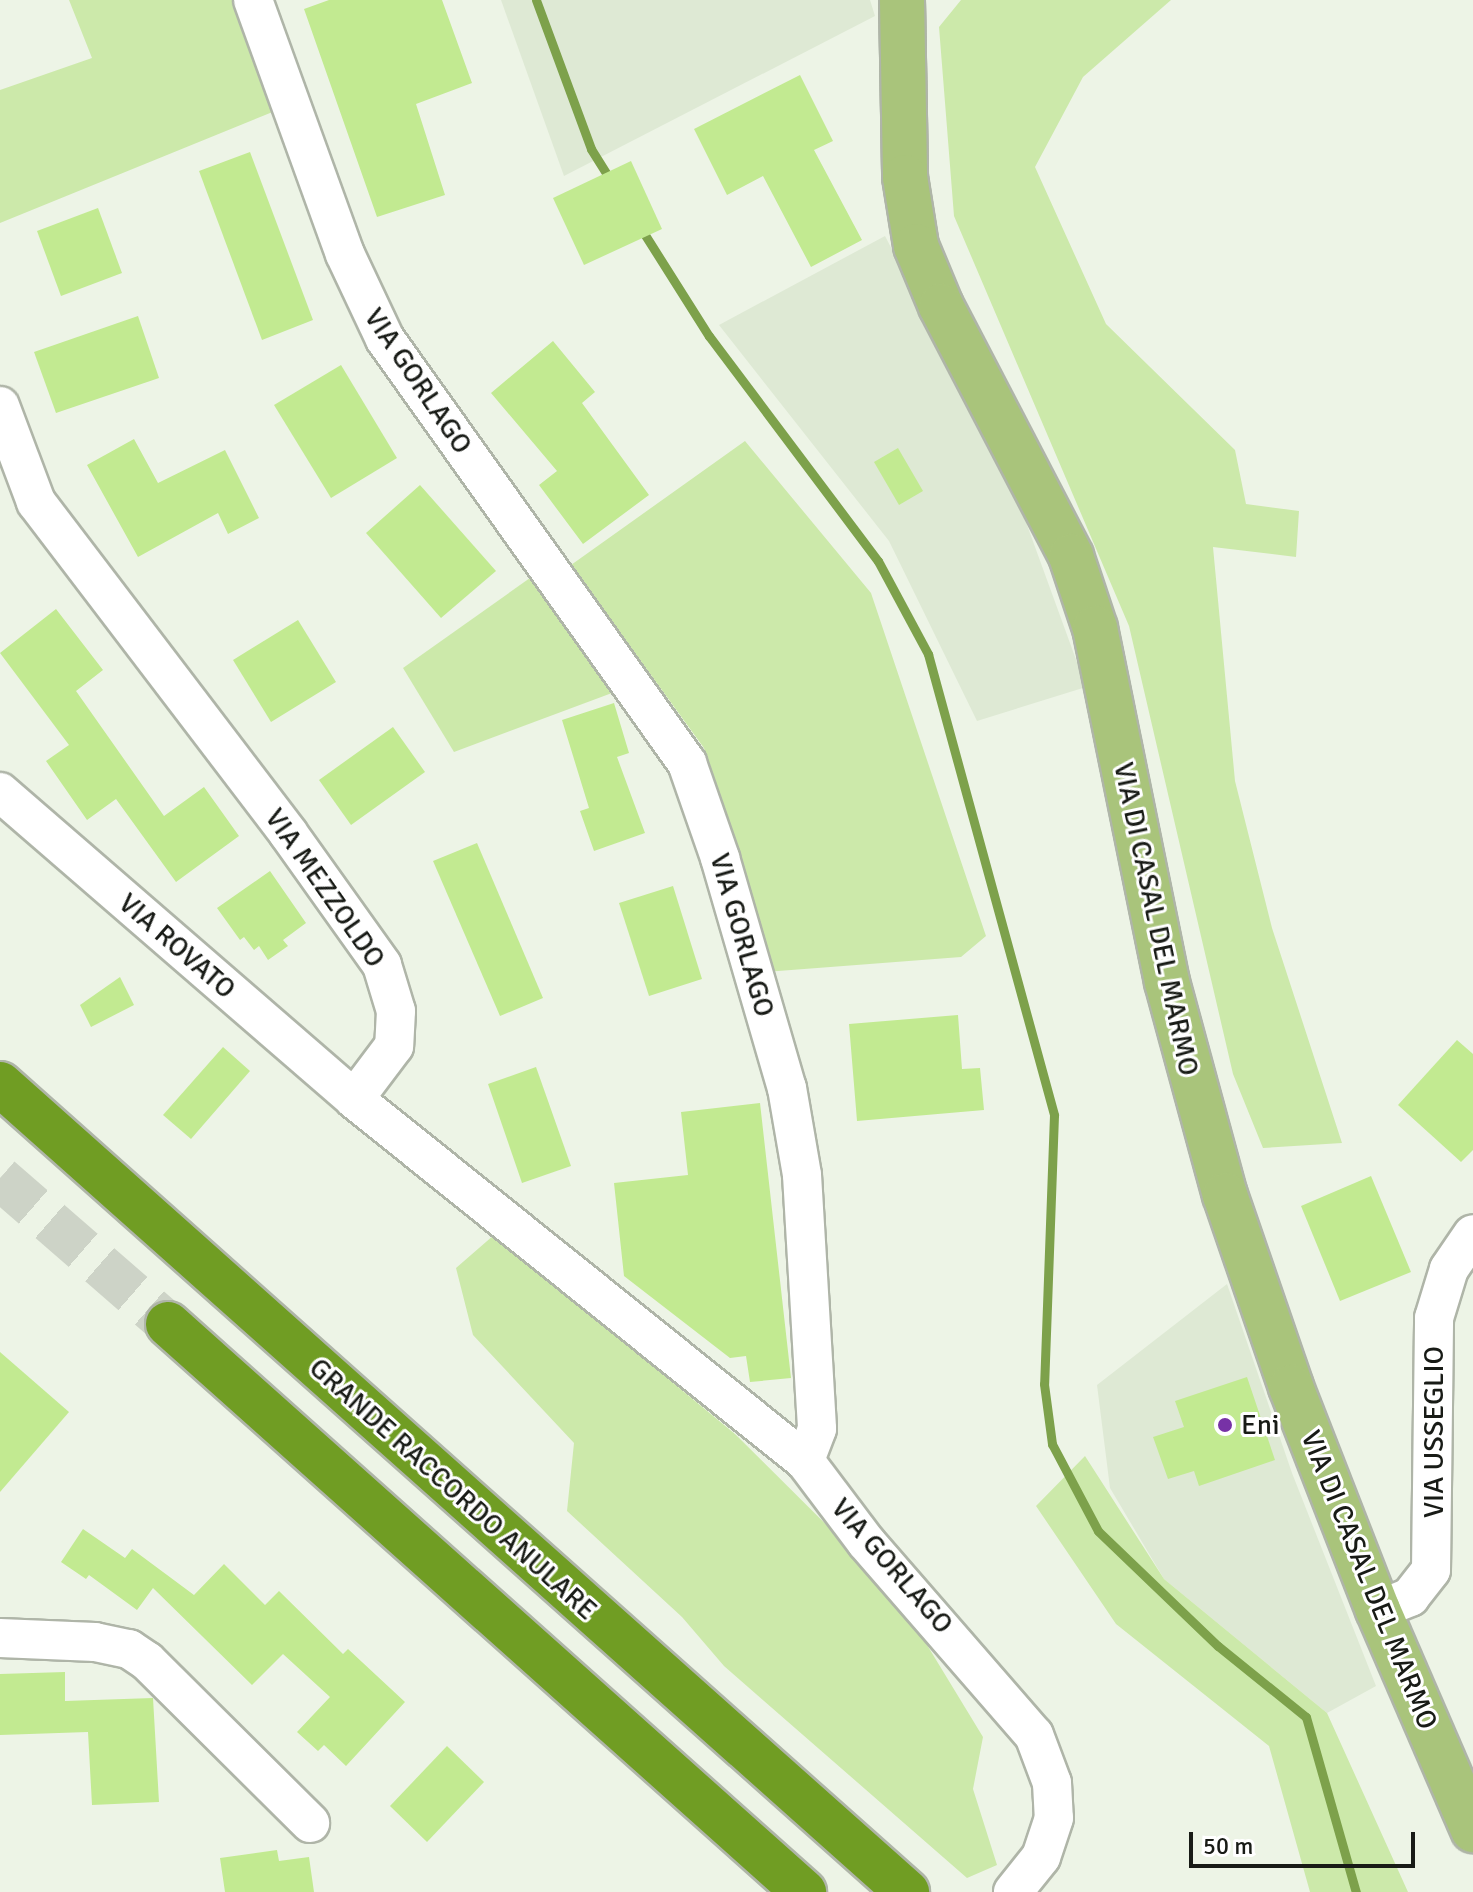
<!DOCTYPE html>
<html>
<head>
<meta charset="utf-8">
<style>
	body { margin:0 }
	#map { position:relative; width:1473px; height:1892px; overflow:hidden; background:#edf4e6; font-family:Signika,sans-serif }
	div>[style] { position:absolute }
	.built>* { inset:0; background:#dee9d4 }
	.green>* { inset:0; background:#cce9aa }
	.stream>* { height:9px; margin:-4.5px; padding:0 4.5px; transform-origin:4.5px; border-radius:4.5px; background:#7da14b }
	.building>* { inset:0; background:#c2ea91 }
	.highway-tunnel>* { height:44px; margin-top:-22px; transform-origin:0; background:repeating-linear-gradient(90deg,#cdd3c7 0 44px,transparent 0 66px) }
	.roads { filter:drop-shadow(2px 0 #afb5a8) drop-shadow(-2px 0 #afb5a8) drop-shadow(0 2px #afb5a8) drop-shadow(0 -2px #afb5a8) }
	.minor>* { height:38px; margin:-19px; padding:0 19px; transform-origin:19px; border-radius:19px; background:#fff }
	.major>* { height:44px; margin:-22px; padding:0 22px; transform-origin:22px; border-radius:22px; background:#a9c47b }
	.highway>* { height:44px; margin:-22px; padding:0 22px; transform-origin:22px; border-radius:22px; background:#709d23 }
	.dots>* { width:22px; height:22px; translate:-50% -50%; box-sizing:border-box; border:4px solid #fff; border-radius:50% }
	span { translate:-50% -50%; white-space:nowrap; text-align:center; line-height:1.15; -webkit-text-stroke:6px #fff; paint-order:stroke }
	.street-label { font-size:28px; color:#181b16 }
	.poi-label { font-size:28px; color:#181b16 }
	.left { translate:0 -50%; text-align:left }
	.scale { position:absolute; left:1189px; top:1832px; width:226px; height:36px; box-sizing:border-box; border:4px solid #181b16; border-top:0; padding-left:10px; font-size:24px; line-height:28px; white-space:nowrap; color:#181b16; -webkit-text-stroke:6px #fff; paint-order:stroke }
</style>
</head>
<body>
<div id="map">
	<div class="built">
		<div style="clip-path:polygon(501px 0,870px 0,875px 16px,564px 176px)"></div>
		<div style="clip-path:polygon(885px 236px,1007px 470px,1086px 687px,977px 721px,889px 541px,719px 325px)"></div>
		<div style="clip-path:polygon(1227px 1284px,1292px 1473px,1376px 1686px,1327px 1713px,1164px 1579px,1110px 1488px,1097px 1385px)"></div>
	</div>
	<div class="green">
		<div style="clip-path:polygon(69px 0,236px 0,275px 111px,0 223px,0 90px,92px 58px)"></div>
		<div style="clip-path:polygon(961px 0,1171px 0,1083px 77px,1035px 167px,1106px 324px,1235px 450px,1246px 504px,1299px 511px,1296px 557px,1213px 547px,1235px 781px,1272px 928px,1342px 1143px,1263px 1148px,1233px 1074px,1129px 626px,954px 216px,939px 27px)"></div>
		<div style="clip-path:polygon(745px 441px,871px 593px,986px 936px,961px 957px,765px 972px,704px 748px,571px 565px)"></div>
		<div style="clip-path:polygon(537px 573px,620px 690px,454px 752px,403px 668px)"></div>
		<div style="clip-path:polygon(494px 1235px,735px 1434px,896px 1594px,983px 1737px,973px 1789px,997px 1865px,967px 1878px,724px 1666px,682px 1617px,567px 1511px,574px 1443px,473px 1335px,456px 1268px)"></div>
		<div style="clip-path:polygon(1085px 1456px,1164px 1579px,1327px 1713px,1408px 1892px,1310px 1892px,1269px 1746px,1116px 1624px,1036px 1506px)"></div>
	</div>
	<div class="stream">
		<div style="left:536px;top:0;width:159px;rotate:69.7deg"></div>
		<div style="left:591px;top:149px;width:38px;rotate:58deg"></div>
		<div style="left:640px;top:227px;width:129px;rotate:57.7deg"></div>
		<div style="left:709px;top:336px;width:281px;rotate:53.1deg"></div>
		<div style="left:878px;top:561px;width:106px;rotate:61.7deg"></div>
		<div style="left:928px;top:654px;width:478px;rotate:74.7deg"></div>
		<div style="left:1054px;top:1115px;width:269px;rotate:92.1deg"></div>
		<div style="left:1044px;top:1384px;width:61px;rotate:82.4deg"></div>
		<div style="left:1052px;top:1444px;width:98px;rotate:62.1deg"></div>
		<div style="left:1098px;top:1531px;width:166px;rotate:43.8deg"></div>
		<div style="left:1218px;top:1646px;width:113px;rotate:38.9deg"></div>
		<div style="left:1306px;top:1717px;width:182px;rotate:74.1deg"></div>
	</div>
	<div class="building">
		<div style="clip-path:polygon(329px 0,442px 0,472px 83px,416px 104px,445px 195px,377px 217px,304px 9px)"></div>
		<div style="clip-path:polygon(800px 75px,833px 141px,814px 150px,862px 240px,811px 267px,763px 176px,727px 195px,694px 129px)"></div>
		<div style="clip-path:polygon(250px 152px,313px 320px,262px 340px,199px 171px)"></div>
		<div style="clip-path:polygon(631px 161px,662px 229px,584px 265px,553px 198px)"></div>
		<div style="clip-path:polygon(98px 208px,122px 273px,61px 296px,37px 231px)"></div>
		<div style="clip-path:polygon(138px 316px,159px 378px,56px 413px,34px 352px)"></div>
		<div style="clip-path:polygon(553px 341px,595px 392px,582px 403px,649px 495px,583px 544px,539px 485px,557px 471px,491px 393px)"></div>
		<div style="clip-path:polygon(341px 365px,397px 458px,331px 498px,274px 405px)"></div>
		<div style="clip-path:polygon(134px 439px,158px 483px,225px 450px,259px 518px,228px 534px,218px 513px,138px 557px,87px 465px)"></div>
		<div style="clip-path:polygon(898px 448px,923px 491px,899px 505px,874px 462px)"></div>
		<div style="clip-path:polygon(420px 485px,496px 571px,441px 618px,366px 533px)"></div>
		<div style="clip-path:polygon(56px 609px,103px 670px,76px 691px,164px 816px,204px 787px,239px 836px,176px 882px,116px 799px,87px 820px,46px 761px,69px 745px,0 653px)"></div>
		<div style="clip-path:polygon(298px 620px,336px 682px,271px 722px,233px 660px)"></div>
		<div style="clip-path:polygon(614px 703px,629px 753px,617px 757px,645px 833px,594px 851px,580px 811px,589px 808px,562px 720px)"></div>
		<div style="clip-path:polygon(393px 727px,425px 772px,351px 825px,319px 780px)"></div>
		<div style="clip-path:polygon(477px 843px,543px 998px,500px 1016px,433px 861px)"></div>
		<div style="clip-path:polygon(270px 871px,306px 923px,283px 940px,288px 946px,268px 960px,259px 946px,254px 950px,244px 937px,240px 940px,217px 908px)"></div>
		<div style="clip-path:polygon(673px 886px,702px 979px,649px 996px,619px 903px)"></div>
		<div style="clip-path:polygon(120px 977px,134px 1005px,91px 1027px,80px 1005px)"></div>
		<div style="clip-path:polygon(958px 1015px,962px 1069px,980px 1068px,984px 1110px,857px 1121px,849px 1024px)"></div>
		<div style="clip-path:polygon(1457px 1040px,1473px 1054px,1473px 1150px,1461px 1162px,1398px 1105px)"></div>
		<div style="clip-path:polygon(223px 1047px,250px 1071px,191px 1139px,163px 1115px)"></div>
		<div style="clip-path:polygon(536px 1067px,571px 1166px,522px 1183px,488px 1084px)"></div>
		<div style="clip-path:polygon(760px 1103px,791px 1378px,750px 1382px,746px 1356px,730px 1358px,624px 1276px,614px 1183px,688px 1175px,681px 1112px)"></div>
		<div style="clip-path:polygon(1371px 1176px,1411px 1272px,1340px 1301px,1301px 1206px)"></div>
		<div style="clip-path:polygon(0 1352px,69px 1412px,0 1492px)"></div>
		<div style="clip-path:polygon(1247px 1377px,1275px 1460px,1199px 1486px,1194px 1471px,1168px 1479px,1153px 1437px,1184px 1427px,1175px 1401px)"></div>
		<div style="clip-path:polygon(83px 1529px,125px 1558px,132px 1549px,194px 1595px,224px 1564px,265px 1605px,279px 1591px,343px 1654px,348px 1649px,405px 1702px,346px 1766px,324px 1745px,318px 1751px,297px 1732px,330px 1697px,283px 1654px,252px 1685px,153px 1588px,137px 1610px,89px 1575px,86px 1579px,61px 1562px)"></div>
		<div style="clip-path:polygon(65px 1672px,65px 1701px,153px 1698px,159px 1802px,92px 1805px,88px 1732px,0 1735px,0 1674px)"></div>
		<div style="clip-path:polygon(447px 1746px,484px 1782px,427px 1842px,390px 1806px)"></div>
		<div style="clip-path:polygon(277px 1850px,279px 1861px,309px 1857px,314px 1892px,225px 1892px,220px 1858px)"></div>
	</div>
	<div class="highway-tunnel">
		<div style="left:0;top:1178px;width:223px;rotate:41deg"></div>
	</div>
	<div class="roads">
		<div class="minor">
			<div style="left:253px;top:0;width:270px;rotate:70.1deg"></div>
			<div style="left:345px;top:254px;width:94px;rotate:64.8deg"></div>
			<div style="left:385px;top:339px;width:521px;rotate:54.54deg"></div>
			<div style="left:687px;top:763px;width:101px;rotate:70.8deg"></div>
			<div style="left:720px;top:858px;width:240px;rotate:73.8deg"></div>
			<div style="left:787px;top:1088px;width:88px;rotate:80.2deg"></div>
			<div style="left:802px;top:1175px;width:254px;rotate:86.6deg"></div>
			<div style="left:817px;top:1429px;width:34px;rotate:111deg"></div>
			<div style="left:805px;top:1461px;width:101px;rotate:53deg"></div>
			<div style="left:866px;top:1542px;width:256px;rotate:49deg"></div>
			<div style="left:1034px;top:1735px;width:51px;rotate:69.4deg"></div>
			<div style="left:1052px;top:1783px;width:35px;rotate:87deg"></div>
			<div style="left:1054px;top:1818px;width:41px;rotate:108.4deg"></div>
			<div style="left:1041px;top:1857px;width:45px;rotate:128.7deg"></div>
			<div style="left:0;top:406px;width:103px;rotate:69.4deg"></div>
			<div style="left:36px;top:502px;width:416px;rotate:52.7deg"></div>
			<div style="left:288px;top:833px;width:162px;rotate:54.5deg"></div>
			<div style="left:382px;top:965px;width:48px;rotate:73.1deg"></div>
			<div style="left:396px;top:1011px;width:35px;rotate:93deg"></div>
			<div style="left:394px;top:1046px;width:66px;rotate:127deg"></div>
			<div style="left:354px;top:1099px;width:578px;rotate:38.75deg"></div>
			<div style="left:0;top:792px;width:469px;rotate:40.9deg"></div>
			<div style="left:1378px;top:1610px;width:35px;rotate:-22deg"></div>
			<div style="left:1410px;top:1597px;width:34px;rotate:-52deg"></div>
			<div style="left:1431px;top:1570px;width:252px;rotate:-89.3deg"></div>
			<div style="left:1434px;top:1318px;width:51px;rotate:-73deg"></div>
			<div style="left:1449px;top:1269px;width:42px;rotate:-55.6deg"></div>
			<div style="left:0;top:1638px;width:95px;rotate:2.4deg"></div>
			<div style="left:95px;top:1642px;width:35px;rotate:12deg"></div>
			<div style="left:129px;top:1649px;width:22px;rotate:34deg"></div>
			<div style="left:147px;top:1661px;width:230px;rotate:44.8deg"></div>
		</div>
		<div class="major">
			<div style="left:902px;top:0;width:177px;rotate:89deg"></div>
			<div style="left:905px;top:177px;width:70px;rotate:80.9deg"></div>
			<div style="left:916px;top:246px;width:65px;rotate:67.4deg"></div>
			<div style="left:941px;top:306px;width:282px;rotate:62.5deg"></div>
			<div style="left:1071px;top:556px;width:76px;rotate:71.6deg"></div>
			<div style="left:1095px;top:628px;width:361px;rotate:78.5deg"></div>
			<div style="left:1167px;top:982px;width:221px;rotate:74.8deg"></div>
			<div style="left:1225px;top:1195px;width:203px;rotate:71deg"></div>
			<div style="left:1291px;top:1387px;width:239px;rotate:68.7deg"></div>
			<div style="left:1378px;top:1610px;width:240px;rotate:66.6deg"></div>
		</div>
		<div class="highway">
			<div style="left:0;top:1084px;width:1215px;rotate:41.7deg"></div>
			<div style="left:168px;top:1324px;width:853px;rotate:41.77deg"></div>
		</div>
	</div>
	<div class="dots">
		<div style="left:1225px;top:1425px;background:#7732a6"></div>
	</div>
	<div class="street-label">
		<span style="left:418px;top:381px;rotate:56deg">VIA GORLAGO</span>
		<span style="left:325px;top:888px;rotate:55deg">VIA MEZZOLDO</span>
		<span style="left:1156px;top:919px;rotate:78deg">VIA DI CASAL DEL MARMO</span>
		<span style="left:742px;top:935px;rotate:74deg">VIA GORLAGO</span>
		<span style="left:177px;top:946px;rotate:41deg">VIA ROVATO</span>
		<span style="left:1434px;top:1432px;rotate:-90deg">VIA USSEGLIO</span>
		<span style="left:453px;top:1489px;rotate:42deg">GRANDE RACCORDO ANULARE</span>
		<span style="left:892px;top:1566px;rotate:49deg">VIA GORLAGO</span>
		<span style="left:1369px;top:1580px;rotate:68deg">VIA DI CASAL DEL MARMO</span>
	</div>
	<div class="poi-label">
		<span class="left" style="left:1241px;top:1425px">Eni</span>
	</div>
	<div class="scale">50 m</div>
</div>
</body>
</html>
